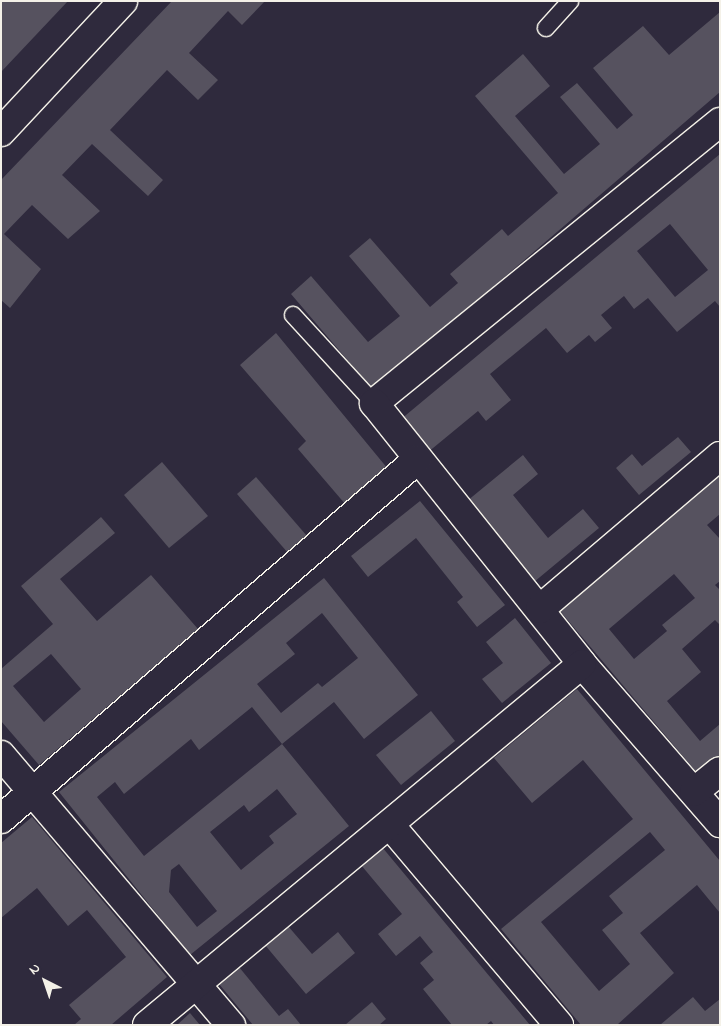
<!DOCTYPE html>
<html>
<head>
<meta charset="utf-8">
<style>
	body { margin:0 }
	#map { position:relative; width:721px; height:1026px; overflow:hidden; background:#2f2a3d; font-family:"Indie Flower",sans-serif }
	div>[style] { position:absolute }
	.building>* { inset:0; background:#56525f }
	.roads { filter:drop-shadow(1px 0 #f4f1e8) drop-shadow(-1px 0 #f4f1e8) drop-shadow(0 1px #f4f1e8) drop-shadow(0 -1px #f4f1e8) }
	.lane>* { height:16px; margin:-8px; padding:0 8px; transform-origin:8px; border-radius:8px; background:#2f2a3d }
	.street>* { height:28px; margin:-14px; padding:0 14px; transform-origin:14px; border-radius:14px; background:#2f2a3d }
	span { translate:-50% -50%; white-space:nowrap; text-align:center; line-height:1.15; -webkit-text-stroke:5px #2f2a3d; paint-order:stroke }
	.frame { position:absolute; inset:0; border:2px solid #f4f1e8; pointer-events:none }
	.north { position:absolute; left:20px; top:956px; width:50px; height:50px; -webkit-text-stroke:4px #2f2a3d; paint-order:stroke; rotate:319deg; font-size:14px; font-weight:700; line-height:20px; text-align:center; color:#f4f1e8 }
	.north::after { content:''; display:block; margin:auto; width:18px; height:22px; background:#f4f1e8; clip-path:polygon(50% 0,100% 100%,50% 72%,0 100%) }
</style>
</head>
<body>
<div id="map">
	<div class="building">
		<div style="clip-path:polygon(1px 1px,68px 1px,1px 72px)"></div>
		<div style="clip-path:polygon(172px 1px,265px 1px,242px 25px,228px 11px,189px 53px,218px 80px,198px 100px,167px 70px,110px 130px,163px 180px,148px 196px,92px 144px,62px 175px,100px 211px,68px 239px,32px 205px,4px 234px,41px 269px,10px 308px,1px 300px,1px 180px)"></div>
		<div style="clip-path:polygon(720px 12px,720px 92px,373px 390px,291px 294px,311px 276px,368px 342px,400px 316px,349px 256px,370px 238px,430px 307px,458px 283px,450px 274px,502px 229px,508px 236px,558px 193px,475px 96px,523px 54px,550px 86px,515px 116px,564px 174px,600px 144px,560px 97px,577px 83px,617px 129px,633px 115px,593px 68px,643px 26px,669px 55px)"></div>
		<div style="clip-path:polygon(evenodd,720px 154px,720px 307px,715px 301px,677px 332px,648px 298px,634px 309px,624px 296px,601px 315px,612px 328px,595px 342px,589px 335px,567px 353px,546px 328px,490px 374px,511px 400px,486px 421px,478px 411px,427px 453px,400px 420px,720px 154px,670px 224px,708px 270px,675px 297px,637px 251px,670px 224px)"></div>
		<div style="clip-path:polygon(276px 333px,388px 469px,346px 505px,298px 449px,306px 441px,240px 365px)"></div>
		<div style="clip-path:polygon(678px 437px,691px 452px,639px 495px,616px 468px,632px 454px,642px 466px)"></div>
		<div style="clip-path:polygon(523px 455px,538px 474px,513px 495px,548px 538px,583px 509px,599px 528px,534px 582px,467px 501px)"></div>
		<div style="clip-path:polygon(162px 462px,208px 516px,169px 548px,124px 495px)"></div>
		<div style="clip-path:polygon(evenodd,720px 476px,720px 514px,707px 525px,720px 539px,720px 581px,715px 585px,720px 590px,720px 625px,715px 620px,682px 649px,701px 672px,667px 701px,700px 741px,720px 724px,720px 755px,698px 774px,560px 611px,720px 476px,674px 574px,695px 598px,662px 625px,667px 631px,634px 659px,609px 629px,674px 574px)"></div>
		<div style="clip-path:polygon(256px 477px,307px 536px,288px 553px,237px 494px)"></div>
		<div style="clip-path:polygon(420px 501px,505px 605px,477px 627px,457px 602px,463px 597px,416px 538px,368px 577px,351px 556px)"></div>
		<div style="clip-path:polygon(evenodd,101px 517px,115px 533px,60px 579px,97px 621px,151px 575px,198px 629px,39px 765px,1px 721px,1px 669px,53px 624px,21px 586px,101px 517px,51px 654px,81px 689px,44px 722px,13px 686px,51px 654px)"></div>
		<div style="clip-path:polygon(evenodd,324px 578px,418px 695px,364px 739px,334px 702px,282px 744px,349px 826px,190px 955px,59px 792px,324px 578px,322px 613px,358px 658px,322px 687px,318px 683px,281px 713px,257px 684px,295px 654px,286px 643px,322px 613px,324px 578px,252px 707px,282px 744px,144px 856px,97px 797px,115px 782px,124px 794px,191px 739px,199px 750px,252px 707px,324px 578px,277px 789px,297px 814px,269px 836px,274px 843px,241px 870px,210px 832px,244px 805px,249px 812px,277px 789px,324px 578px,179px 864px,217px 911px,197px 927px,169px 892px,171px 870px,179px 864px)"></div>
		<div style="clip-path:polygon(515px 618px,551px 663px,502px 703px,482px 679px,503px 663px,486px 642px)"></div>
		<div style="clip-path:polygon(evenodd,577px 689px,720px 861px,720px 913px,697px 885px,640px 933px,674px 973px,617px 1025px,581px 1025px,501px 929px,633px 819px,583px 760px,532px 803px,494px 758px,577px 689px,650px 832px,665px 850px,609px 896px,623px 913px,602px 930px,630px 964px,599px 991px,541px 922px,650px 832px)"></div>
		<div style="clip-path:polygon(431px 711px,455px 741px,401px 785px,376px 755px)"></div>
		<div style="clip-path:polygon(32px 817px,167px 977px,111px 1025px,74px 1025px,81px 1019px,69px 1005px,126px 957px,87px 910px,68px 926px,37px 888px,1px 918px,1px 843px)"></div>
		<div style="clip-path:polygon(382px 847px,530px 1025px,494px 1025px,491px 1021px,486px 1025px,452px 1025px,423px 989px,434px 980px,420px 963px,433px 952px,420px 936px,396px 956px,378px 934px,402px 914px,361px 865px)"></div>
		<div style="clip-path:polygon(288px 926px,312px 954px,338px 932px,355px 953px,306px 994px,265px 945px)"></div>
		<div style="clip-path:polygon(239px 967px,279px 1016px,288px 1009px,301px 1025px,253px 1025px,219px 984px)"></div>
		<div style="clip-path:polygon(693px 997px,705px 1011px,720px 999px,720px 1025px,660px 1025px)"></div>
		<div style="clip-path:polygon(372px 1002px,386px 1019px,379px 1025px,345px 1025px)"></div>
		<div style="clip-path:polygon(190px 1013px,200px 1025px,177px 1025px)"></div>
	</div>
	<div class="roads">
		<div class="lane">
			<div style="left:546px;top:28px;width:36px;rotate:-48deg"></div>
			<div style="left:293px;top:315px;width:120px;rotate:47.4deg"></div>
		</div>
		<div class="street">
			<div style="left:720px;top:122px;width:446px;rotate:140.9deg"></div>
			<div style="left:374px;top:403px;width:334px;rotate:51.4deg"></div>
			<div style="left:582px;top:664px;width:211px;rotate:49deg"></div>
			<div style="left:1px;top:132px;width:179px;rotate:-47deg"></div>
			<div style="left:540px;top:609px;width:236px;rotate:-40.4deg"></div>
			<div style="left:1px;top:755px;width:355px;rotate:49.6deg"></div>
			<div style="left:694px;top:792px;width:33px;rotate:-39deg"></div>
			<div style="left:1px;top:819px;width:551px;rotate:-40.8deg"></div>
			<div style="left:390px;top:825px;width:262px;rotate:49.8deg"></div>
			<div style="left:147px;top:1025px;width:565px;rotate:-39.69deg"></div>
		</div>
	</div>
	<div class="frame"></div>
	<div class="north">N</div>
</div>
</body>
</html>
